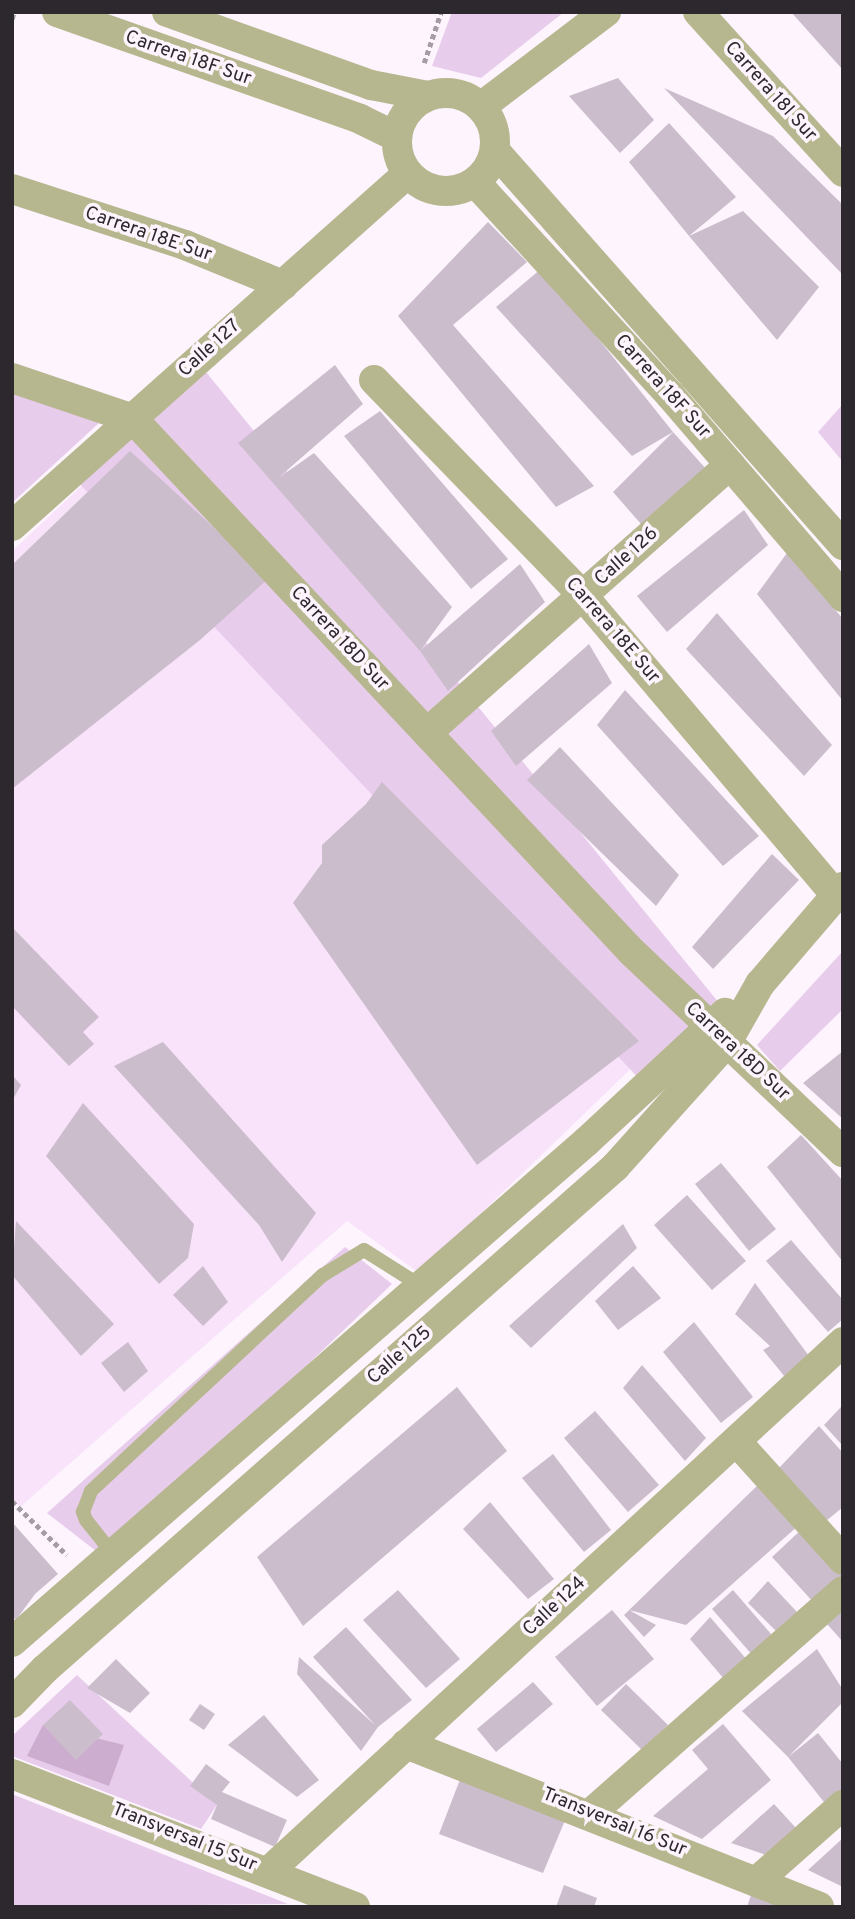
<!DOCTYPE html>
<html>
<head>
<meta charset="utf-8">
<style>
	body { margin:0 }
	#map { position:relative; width:855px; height:1919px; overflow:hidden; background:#fdf4fe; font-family:Overpass,sans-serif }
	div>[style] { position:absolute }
	.built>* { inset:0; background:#f8e3fa }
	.green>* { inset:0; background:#e8cceb }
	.water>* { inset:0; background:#ccaccf }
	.building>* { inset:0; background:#ccbdcd }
	.path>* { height:4.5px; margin-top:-2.25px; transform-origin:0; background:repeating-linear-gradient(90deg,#a49da5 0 5px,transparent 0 8.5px) }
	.lane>* { height:14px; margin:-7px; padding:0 7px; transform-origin:7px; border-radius:7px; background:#b7b78f }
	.street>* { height:30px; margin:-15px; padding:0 15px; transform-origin:15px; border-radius:15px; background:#b7b78f }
	.street>.ring { margin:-15px; padding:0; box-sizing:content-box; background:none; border:30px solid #b7b78f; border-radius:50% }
	span { translate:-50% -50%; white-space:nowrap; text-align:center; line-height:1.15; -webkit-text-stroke:7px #fdf4fe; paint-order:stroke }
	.street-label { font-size:19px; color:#2d282e }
	.frame { position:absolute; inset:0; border:14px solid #2d282e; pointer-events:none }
</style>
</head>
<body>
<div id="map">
	<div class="built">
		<div style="clip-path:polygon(116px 454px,670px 1031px,419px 1273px,347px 1221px,20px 1507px,12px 1499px,12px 551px)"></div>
	</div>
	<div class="green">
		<div style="clip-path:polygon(452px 12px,564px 12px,481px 78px,432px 66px)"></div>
		<div style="clip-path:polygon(206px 372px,719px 1003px,644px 1084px,78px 482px)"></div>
		<div style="clip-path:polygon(12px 392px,100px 422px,12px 503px)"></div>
		<div style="clip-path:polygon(843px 404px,843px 462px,818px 432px)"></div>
		<div style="clip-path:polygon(843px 951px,843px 1009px,780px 1071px,757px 1045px)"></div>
		<div style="clip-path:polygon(345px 1247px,392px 1284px,105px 1558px,47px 1513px)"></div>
		<div style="clip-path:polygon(77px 1675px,217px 1805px,201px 1829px,12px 1756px,12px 1736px)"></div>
		<div style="clip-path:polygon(12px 1794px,288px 1904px,12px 1907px)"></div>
	</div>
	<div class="water">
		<div style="clip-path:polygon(43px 1725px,124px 1745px,109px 1786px,27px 1756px)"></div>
	</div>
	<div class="building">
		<div style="clip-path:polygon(791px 12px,843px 12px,843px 70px)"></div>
		<div style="clip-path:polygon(618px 78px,654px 120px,620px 153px,569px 96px)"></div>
		<div style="clip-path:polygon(664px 88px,773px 136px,843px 205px,843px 275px)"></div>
		<div style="clip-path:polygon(669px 123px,736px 197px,689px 236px,743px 211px,819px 287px,777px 340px,689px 236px,629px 162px)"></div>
		<div style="clip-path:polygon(488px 222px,527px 262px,453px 325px,594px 486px,556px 507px,398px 316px)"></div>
		<div style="clip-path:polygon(542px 268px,673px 432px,632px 456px,496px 307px)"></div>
		<div style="clip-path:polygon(335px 365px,363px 404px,277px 479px,314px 453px,452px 607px,420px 651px,520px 564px,545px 602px,448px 691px,420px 651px,238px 443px)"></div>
		<div style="clip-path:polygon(380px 411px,508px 559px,471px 589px,344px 436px)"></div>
		<div style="clip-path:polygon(673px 432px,707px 470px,641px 524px,613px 492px)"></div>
		<div style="clip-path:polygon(130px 451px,269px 578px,200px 640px,12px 789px,12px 565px)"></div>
		<div style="clip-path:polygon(744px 510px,768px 545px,667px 632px,637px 596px)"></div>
		<div style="clip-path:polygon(787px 553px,843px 619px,843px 701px,757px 594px)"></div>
		<div style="clip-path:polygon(717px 613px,832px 745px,804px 776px,686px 649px)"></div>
		<div style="clip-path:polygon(589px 644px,612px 683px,516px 766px,491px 731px)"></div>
		<div style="clip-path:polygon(625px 690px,759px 836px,723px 866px,597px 725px)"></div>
		<div style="clip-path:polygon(560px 747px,679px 875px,656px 906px,527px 780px)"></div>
		<div style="clip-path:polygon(382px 782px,639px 1041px,477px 1165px,293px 903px,322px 863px,322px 845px,366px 804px)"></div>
		<div style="clip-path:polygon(772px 854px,799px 880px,713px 969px,692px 947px)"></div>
		<div style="clip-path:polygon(12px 927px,99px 1017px,83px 1032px,94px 1044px,69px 1066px,12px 1006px)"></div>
		<div style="clip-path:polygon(163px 1042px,316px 1213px,282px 1262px,259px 1225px,114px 1066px)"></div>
		<div style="clip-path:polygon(843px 1051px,843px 1119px,803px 1083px)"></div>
		<div style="clip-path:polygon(12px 1075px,21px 1085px,12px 1101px)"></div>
		<div style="clip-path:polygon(83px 1103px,194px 1224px,188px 1258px,159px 1284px,46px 1156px)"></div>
		<div style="clip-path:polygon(801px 1135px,843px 1181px,843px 1262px,767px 1167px)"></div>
		<div style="clip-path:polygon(721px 1163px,776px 1229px,749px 1251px,695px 1184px)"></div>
		<div style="clip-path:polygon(687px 1195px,746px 1261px,712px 1290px,654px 1225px)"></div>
		<div style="clip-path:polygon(16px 1221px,114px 1324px,81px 1356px,12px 1275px)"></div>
		<div style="clip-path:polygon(623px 1224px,637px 1248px,531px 1348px,509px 1326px)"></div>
		<div style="clip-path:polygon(791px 1240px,843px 1300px,843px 1319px,828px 1332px,766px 1261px)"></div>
		<div style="clip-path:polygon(203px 1266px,228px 1302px,203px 1326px,173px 1295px)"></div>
		<div style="clip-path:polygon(633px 1266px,661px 1298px,618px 1330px,595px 1301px)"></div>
		<div style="clip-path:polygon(755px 1283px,812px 1360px,785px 1377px,763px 1350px,770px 1346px,735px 1314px)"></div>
		<div style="clip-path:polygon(694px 1322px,753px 1397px,721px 1423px,663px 1352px)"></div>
		<div style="clip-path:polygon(128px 1342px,148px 1371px,124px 1392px,101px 1363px)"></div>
		<div style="clip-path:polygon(642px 1365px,706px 1438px,685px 1461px,623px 1388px)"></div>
		<div style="clip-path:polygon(457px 1387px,507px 1451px,303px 1626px,257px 1557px)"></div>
		<div style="clip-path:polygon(841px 1407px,843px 1409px,843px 1446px,824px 1425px)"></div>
		<div style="clip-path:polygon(595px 1411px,659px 1485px,628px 1512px,564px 1438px)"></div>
		<div style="clip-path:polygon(819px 1426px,843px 1453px,843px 1507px,826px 1521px,779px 1468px)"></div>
		<div style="clip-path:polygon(553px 1454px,611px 1530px,584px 1552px,522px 1478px)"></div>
		<div style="clip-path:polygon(761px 1482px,799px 1525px,686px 1625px,629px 1610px,656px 1625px,644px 1637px,624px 1615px)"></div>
		<div style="clip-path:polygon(490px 1502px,554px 1579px,528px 1599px,463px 1529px)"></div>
		<div style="clip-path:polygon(12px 1522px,58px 1574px,35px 1594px,16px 1620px,12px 1616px)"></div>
		<div style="clip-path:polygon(802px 1529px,843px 1574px,815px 1604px,772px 1557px)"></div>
		<div style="clip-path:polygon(768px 1581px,797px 1612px,776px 1631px,748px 1603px)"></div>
		<div style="clip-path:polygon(398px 1590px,460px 1659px,426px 1688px,363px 1620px)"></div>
		<div style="clip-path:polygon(733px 1590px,771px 1634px,754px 1657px,712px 1609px)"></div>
		<div style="clip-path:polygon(612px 1610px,654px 1659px,597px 1706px,555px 1657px)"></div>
		<div style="clip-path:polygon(843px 1611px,843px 1642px,827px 1624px)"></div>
		<div style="clip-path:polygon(710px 1617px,748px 1661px,730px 1686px,690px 1639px)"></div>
		<div style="clip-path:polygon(346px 1627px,412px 1700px,378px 1727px,361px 1751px,297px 1674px,299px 1657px,375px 1725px,313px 1657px)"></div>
		<div style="clip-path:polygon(817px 1649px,843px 1690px,843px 1702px,788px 1757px,818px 1733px,843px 1764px,843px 1803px,832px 1812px,788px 1757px,742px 1711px)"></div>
		<div style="clip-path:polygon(116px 1659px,150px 1693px,130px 1713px,87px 1688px)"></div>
		<div style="clip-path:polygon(533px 1682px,553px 1704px,496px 1752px,477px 1729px)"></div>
		<div style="clip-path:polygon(626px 1684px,668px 1725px,642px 1750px,601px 1710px)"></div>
		<div style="clip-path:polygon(70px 1700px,103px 1734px,76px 1760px,43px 1725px)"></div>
		<div style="clip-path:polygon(200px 1704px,215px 1714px,204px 1730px,189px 1720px)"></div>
		<div style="clip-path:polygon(264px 1715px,319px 1780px,297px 1797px,228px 1745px)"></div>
		<div style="clip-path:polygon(723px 1724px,771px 1780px,702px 1839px,653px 1816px,708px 1769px,692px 1750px)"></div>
		<div style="clip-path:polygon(206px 1764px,230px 1782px,222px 1792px,287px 1820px,275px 1847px,211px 1819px,217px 1805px,190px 1786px)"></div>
		<div style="clip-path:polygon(461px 1777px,566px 1818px,543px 1873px,439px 1834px)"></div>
		<div style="clip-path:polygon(774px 1804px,796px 1828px,766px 1855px,731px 1843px)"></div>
		<div style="clip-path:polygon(843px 1838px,843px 1887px,808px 1870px)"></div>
		<div style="clip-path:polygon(564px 1885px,597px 1898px,594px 1907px,556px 1907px)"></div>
		<div style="clip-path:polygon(752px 1892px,786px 1907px,747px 1907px)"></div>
	</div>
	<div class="path">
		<div style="left:12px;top:19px;width:7px;rotate:-74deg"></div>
		<div style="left:424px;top:63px;width:54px;rotate:-71.6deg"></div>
		<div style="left:12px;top:1501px;width:77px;rotate:44.5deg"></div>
	</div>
	<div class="lane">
		<div style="left:113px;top:1554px;width:43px;rotate:-128.5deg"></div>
		<div style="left:86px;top:1520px;width:9px;rotate:-111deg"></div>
		<div style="left:83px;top:1512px;width:22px;rotate:-69deg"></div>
		<div style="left:91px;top:1491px;width:317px;rotate:-43deg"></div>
		<div style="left:323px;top:1275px;width:48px;rotate:-31.4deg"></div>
		<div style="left:364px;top:1250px;width:67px;rotate:32.3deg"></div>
	</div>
	<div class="street">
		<div style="left:57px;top:12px;width:321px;rotate:19.4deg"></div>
		<div style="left:360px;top:119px;width:41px;rotate:25.9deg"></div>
		<div style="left:167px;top:12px;width:217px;rotate:19.7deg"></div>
		<div style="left:371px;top:85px;width:58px;rotate:10.9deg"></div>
		<div style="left:698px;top:12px;width:216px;rotate:47.8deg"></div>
		<div class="ring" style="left:397px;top:93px;width:68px;height:68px"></div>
		<div style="left:482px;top:106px;width:156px;rotate:-37.2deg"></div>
		<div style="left:495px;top:151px;width:526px;rotate:48.55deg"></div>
		<div style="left:475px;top:182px;width:290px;rotate:47.5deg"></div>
		<div style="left:671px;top:396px;width:265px;rotate:49.4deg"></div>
		<div style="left:12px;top:189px;width:182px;rotate:17.9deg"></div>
		<div style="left:185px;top:245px;width:106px;rotate:22.2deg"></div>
		<div style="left:12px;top:378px;width:128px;rotate:18.7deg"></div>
		<div style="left:133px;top:419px;width:730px;rotate:46.89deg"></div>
		<div style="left:632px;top:952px;width:291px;rotate:43.5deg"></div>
		<div style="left:374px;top:380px;width:301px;rotate:45.9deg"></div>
		<div style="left:583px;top:596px;width:392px;rotate:49.8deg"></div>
		<div style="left:12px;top:526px;width:530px;rotate:-41.71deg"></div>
		<div style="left:429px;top:731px;width:402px;rotate:-41.5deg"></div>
		<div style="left:736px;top:1441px;width:160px;rotate:48deg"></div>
		<div style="left:12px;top:1642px;width:761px;rotate:-41.06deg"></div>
		<div style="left:586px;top:1142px;width:190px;rotate:-42.9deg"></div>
		<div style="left:12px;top:1703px;width:47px;rotate:-45.9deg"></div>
		<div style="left:45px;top:1669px;width:760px;rotate:-41.37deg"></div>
		<div style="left:615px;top:1167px;width:168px;rotate:-48.1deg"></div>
		<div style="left:727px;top:1042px;width:67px;rotate:-60.4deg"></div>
		<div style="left:760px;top:984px;width:128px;rotate:-49.4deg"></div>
		<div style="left:406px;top:1744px;width:444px;rotate:21.5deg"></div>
		<div style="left:12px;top:1774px;width:368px;rotate:21.2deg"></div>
		<div style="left:590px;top:1814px;width:337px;rotate:-41.4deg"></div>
		<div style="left:268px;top:1872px;width:782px;rotate:-42.67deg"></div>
		<div style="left:757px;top:1881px;width:115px;rotate:-41.5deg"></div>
	</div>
	<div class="street-label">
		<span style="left:188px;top:59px;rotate:19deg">Carrera 18F Sur</span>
		<span style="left:770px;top:92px;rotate:48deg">Carrera 18I Sur</span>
		<span style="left:148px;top:235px;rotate:19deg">Carrera 18E Sur</span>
		<span style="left:210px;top:349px;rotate:-42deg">Calle 127</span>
		<span style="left:662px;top:387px;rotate:48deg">Carrera 18F Sur</span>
		<span style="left:627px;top:557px;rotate:-42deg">Calle 126</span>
		<span style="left:612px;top:631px;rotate:49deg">Carrera 18E Sur</span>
		<span style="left:339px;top:639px;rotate:47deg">Carrera 18D Sur</span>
		<span style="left:737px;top:1052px;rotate:43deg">Carrera 18D Sur</span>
		<span style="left:400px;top:1356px;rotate:-41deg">Calle 125</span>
		<span style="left:555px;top:1607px;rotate:-43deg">Calle 124</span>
		<span style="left:614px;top:1823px;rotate:22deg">Transversal 16 Sur</span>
		<span style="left:184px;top:1838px;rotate:22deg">Transversal 15 Sur</span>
	</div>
	<div class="frame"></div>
</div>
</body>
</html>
